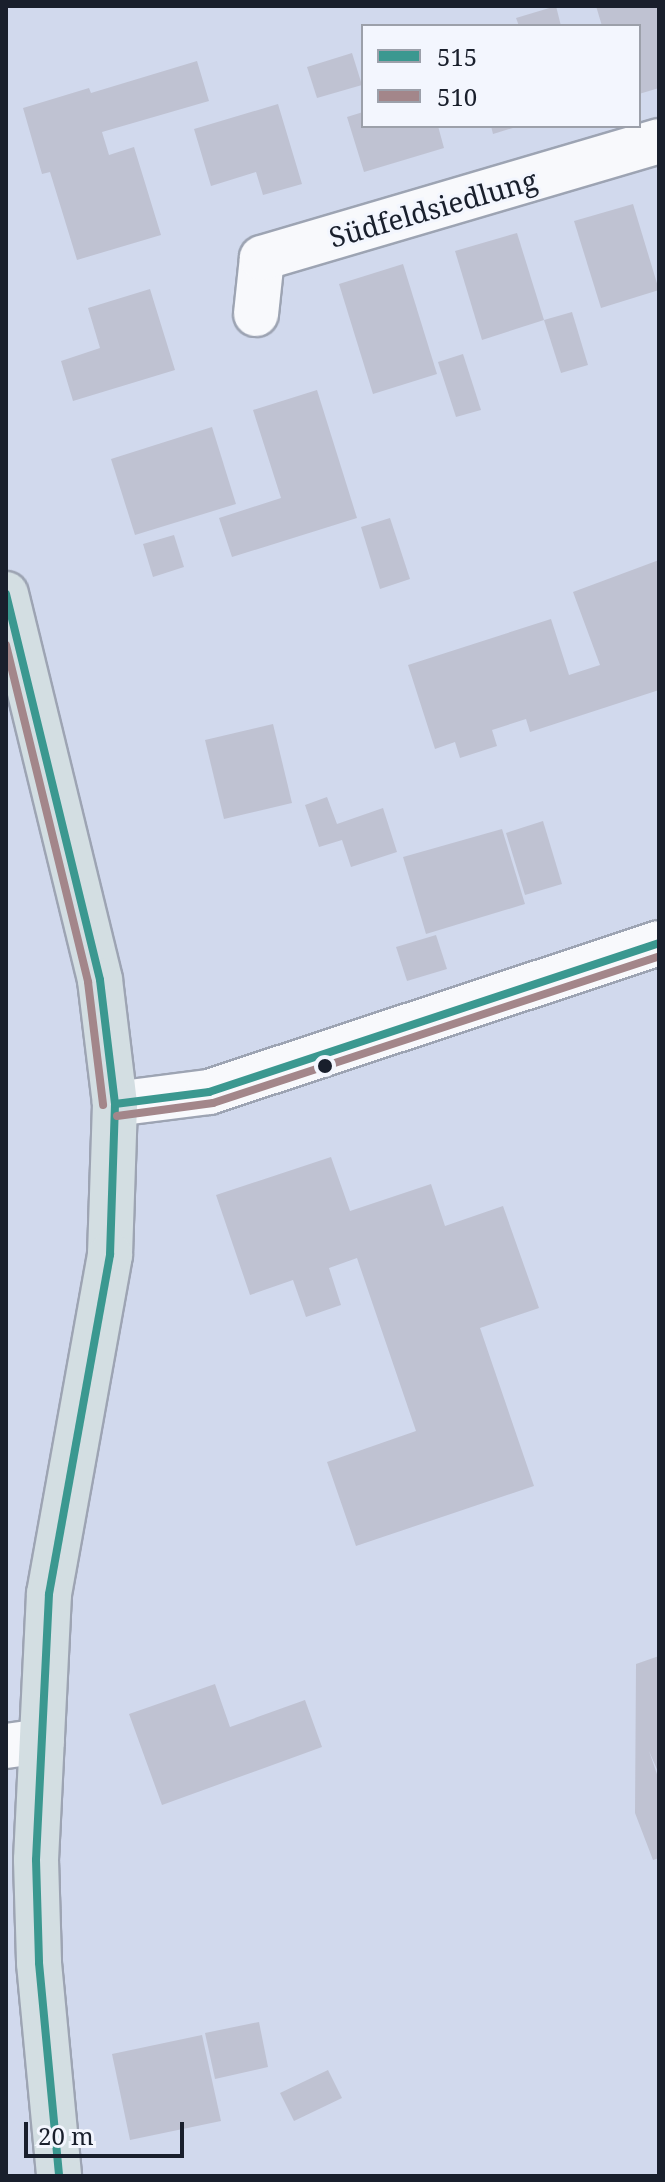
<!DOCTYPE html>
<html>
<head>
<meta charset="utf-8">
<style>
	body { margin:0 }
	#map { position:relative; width:665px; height:2182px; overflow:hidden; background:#d1d9ed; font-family:"Noto Serif",serif }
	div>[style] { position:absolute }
	.building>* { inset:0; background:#bfc2d2 }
	.roads { filter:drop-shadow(2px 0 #9da4b3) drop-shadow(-2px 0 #9da4b3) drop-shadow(0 2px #9da4b3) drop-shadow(0 -2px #9da4b3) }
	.minor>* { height:44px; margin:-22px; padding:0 22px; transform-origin:22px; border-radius:22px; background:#f8f9fc }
	.major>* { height:44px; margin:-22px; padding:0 22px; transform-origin:22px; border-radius:22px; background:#d3dee2 }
	.bus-1>* { height:8px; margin:-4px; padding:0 4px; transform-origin:4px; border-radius:4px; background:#3b9890 }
	.bus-2>* { height:8px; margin:-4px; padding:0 4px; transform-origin:4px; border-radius:4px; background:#a3868a }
	.dots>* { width:22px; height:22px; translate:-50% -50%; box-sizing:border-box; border:4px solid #f3f6fe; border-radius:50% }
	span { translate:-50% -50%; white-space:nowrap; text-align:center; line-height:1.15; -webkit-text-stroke:6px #f3f6fe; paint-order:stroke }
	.street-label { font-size:28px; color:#191f2c }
	.frame { position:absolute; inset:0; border:8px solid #191f2c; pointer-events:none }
	.legend { position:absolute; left:361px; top:24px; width:280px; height:104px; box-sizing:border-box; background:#f3f6fe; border:2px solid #9ca0aa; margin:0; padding:10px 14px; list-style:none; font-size:24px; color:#191f2c }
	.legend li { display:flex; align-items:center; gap:16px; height:40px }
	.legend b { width:40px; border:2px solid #9ca0aa }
	.scale { position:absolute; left:24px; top:2122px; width:160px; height:36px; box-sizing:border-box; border:4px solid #191f2c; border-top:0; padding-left:10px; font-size:24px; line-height:28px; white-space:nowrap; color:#191f2c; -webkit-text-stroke:6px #f3f6fe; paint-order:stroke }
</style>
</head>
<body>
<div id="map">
	<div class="building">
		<div style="clip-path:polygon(556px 6px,561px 26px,519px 26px,516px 18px)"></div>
		<div style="clip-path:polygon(596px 6px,659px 6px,659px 88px,639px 94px,639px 26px,602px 26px)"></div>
		<div style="clip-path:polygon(352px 53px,362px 85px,317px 98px,307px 67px)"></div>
		<div style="clip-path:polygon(197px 61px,209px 101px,102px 132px,109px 155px,134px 147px,161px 235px,77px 260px,50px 172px,42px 174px,23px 108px,89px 88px,91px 93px)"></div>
		<div style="clip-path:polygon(278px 104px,302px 184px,263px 195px,256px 172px,211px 186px,194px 129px)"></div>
		<div style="clip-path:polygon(363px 112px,363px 126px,438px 126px,444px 148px,364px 172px,347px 117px)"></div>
		<div style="clip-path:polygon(491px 126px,516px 126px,516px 127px,493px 134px)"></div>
		<div style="clip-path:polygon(633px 204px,659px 290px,601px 308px,574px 221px)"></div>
		<div style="clip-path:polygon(517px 233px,544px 320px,482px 340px,455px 251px)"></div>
		<div style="clip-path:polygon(403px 264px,437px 374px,373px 394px,339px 284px)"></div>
		<div style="clip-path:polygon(150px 289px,175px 370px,73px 401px,61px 361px,100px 348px,88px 308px)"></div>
		<div style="clip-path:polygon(572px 312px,588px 365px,561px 373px,544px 320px)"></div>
		<div style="clip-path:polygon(463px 354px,481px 410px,456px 417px,438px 362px)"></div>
		<div style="clip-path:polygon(317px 390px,357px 518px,232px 557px,219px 518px,281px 498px,253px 410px)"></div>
		<div style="clip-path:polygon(212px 427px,236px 504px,135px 535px,111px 459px)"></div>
		<div style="clip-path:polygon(390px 518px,410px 579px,380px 589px,361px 527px)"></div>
		<div style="clip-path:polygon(174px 535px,184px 567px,153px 577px,143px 544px)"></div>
		<div style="clip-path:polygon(659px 560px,659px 690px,530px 732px,526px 719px,492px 730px,497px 746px,460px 758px,455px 742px,435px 749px,408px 665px,551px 619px,569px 675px,600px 665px,573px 592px)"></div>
		<div style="clip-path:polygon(273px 724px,292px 803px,224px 819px,205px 740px)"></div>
		<div style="clip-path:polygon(327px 797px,337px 824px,383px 808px,397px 852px,351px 867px,342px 840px,319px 847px,305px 805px)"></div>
		<div style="clip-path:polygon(543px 821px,562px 884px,525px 895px,506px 833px)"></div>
		<div style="clip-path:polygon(502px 829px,525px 904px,426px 934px,403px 857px)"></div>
		<div style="clip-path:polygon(436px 935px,447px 969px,407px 981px,396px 947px)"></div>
		<div style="clip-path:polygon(331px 1157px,350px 1211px,431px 1184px,445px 1226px,503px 1206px,539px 1308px,480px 1328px,534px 1486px,356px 1546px,327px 1462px,416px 1431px,357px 1258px,329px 1268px,341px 1305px,306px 1317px,293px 1280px,250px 1295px,216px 1195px)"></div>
		<div style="clip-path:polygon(659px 1656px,659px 1774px,649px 1751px,659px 1780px,659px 1858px,653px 1860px,635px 1813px,636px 1664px)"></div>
		<div style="clip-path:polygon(215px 1684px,230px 1727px,305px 1700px,322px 1747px,162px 1805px,129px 1714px)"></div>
		<div style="clip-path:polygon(259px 2022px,268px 2067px,215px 2079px,205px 2033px)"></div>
		<div style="clip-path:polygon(202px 2035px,221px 2121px,130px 2140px,112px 2054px)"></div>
		<div style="clip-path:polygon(328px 2070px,342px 2098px,294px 2121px,280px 2093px)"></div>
	</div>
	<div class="roads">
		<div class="minor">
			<div style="left:256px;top:314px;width:56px;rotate:-83.9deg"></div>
			<div style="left:262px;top:258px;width:414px;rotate:-16.4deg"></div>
			<div style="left:115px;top:1104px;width:95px;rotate:-7.3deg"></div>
			<div style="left:209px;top:1092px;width:474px;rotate:-18.3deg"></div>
			<div style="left:6px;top:1746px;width:36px;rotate:-8deg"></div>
		</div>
		<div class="major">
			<div style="left:6px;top:594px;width:397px;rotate:76.3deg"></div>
			<div style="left:100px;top:980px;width:125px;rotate:83.1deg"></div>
			<div style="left:115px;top:1104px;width:151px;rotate:91.9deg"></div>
			<div style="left:110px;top:1255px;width:344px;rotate:100.2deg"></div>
			<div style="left:49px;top:1594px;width:266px;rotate:92.8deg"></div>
			<div style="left:36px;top:1860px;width:103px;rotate:88.3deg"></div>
			<div style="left:39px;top:1963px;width:214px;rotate:84.6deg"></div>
		</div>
	</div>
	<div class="bus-1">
		<div style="left:6px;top:594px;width:397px;rotate:76.3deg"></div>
		<div style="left:100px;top:980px;width:125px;rotate:83.1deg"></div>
		<div style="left:115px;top:1104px;width:151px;rotate:91.9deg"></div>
		<div style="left:110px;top:1255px;width:344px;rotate:100.2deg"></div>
		<div style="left:49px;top:1594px;width:266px;rotate:92.8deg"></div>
		<div style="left:36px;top:1860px;width:103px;rotate:88.3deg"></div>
		<div style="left:39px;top:1963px;width:214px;rotate:84.6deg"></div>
		<div style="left:115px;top:1104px;width:95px;rotate:-7.3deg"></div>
		<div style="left:209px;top:1092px;width:474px;rotate:-18.3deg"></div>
	</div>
	<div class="bus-2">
		<div style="left:6px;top:645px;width:347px;rotate:76.3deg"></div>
		<div style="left:88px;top:982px;width:124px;rotate:83deg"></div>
		<div style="left:117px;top:1116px;width:97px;rotate:-7.7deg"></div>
		<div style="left:213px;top:1103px;width:470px;rotate:-18.2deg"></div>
	</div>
	<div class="dots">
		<div style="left:325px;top:1066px;background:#191f2c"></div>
	</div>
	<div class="street-label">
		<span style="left:433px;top:208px;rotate:-16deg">Südfeldsiedlung</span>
	</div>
	<div class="frame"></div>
	<ul class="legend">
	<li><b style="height:10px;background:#3b9890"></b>515</li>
	<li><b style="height:10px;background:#a3868a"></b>510</li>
	</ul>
	<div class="scale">20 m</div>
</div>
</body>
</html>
